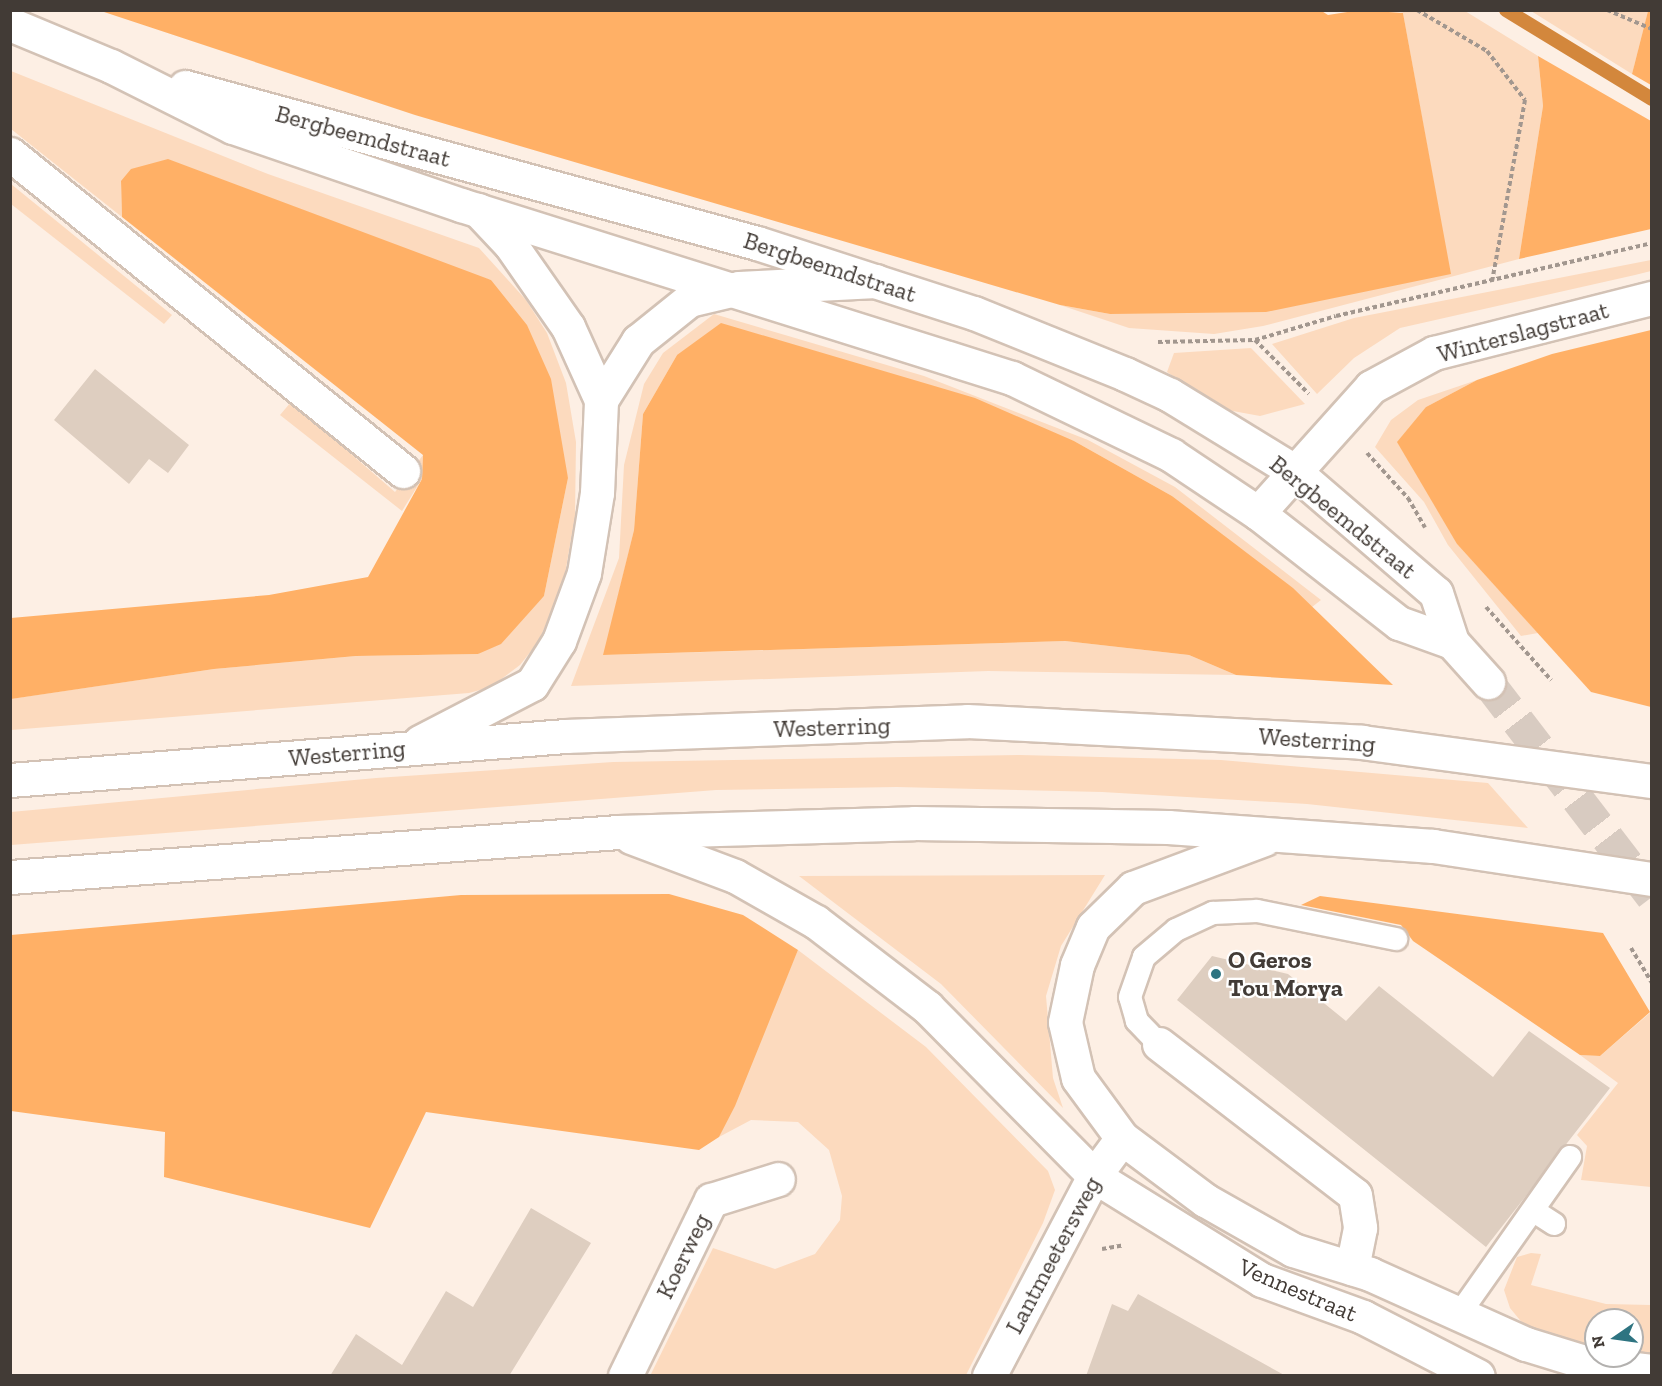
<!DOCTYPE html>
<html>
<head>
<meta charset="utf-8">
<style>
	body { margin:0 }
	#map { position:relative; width:1662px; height:1386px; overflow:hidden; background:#fdefe4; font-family:"Zilla Slab",serif }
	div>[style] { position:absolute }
	.green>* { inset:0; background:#fcdabe }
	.forest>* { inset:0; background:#ffb066 }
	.stream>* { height:14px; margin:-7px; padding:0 7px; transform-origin:7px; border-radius:7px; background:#d3873c }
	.building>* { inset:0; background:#decec0 }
	.tertiary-tunnel>* { height:33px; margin-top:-16.5px; transform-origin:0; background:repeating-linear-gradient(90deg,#d8cbc1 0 33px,transparent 0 49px) }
	.path>* { height:4px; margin-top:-2px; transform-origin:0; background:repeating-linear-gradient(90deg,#a2978f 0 4.5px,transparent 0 7.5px) }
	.roads { filter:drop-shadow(2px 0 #d3c2b5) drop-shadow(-2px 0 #d3c2b5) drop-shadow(0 2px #d3c2b5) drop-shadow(0 -2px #d3c2b5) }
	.service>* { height:22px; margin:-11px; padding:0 11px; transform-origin:11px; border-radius:11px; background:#fff }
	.minor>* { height:33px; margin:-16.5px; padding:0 16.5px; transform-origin:16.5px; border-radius:16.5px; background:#fff }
	.tertiary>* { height:33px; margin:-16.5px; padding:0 16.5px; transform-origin:16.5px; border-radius:16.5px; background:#fff }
	.trunk>* { height:33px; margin:-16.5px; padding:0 16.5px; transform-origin:16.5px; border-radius:16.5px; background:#fff }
	.dots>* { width:16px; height:16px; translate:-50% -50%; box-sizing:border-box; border:3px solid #fff; border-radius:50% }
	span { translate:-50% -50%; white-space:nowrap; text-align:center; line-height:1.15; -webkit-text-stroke:4.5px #fff; paint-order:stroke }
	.street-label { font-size:24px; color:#423b36 }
	.poi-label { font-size:24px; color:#423b36; font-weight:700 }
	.left { translate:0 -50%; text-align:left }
	.frame { position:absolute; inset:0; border:12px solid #423b36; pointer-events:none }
	.north { position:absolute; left:1584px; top:1308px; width:60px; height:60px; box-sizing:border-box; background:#fff; border:2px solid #b3b1af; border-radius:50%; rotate:257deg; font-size:16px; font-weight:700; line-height:24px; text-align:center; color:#423b36 }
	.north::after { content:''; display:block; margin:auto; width:21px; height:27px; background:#2e7481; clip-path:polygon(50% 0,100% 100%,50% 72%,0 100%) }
</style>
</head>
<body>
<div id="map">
	<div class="green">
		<div style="clip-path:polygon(1398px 11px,1465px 11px,1538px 56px,1543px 106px,1519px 259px,1263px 326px,1214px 334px,1129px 328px,1060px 305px,1110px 314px,1450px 273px,1403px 13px)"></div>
		<div style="clip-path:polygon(1531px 11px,1648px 11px,1632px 74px)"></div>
		<div style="clip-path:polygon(11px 71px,268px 174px,479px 248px,526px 300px,547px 333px,566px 383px,576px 442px,575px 516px,564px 580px,539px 641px,520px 665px,491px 687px,469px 693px,11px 730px,10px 699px,214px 669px,356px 656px,478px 654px,544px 596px,568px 478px,491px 280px,121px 181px,122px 217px,11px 129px)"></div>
		<div style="clip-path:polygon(11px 184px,172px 315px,164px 324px,11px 204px)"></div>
		<div style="clip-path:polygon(1651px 260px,1651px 271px,1635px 275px,1400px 328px,1354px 358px,1317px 394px,1272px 344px,1354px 318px)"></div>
		<div style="clip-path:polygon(714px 314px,924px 376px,1088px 440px,1175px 487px,1321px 600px,1312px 607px,1172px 496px,1074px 441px,677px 355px,643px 414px,634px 530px,604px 655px,1065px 641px,1189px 655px,1236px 675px,988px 671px,571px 686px,619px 558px,624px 465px,644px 384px,663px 353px)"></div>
		<div style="clip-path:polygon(1251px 348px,1305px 404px,1260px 416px,1222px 409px,1167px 372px,1174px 353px)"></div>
		<div style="clip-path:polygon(1477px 380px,1426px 407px,1457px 544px,1538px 633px,1521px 636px,1448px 545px,1424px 502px,1375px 447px,1391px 420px,1418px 400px)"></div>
		<div style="clip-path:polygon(291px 402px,395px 492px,423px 455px,422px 479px,402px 511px,280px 415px)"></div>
		<div style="clip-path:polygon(1020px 755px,1221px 760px,1488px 783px,1528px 828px,1307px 804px,1102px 792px,897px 787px,716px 790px,11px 845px,11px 812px,376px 778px,613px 762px)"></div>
		<div style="clip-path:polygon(1105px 875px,1061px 946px,1046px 996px,1053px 1078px,1063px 1108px,941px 984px,799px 876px)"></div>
		<div style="clip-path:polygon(798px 950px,926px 1047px,1048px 1171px,1055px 1190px,1043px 1223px,966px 1375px,650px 1376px,713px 1248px,775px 1269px,815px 1254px,840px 1220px,842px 1196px,829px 1150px,798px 1122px,751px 1120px,719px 1137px)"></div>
		<div style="clip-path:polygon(1651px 1012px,1651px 1187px,1581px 1180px,1587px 1146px,1577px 1135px,1618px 1083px,1580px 1055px,1600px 1056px)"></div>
		<div style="clip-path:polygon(1531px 1253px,1541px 1254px,1531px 1285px,1606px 1304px,1651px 1305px,1651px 1355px,1632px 1354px,1632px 1320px,1596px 1320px,1596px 1349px,1528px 1330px,1510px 1308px,1504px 1290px,1517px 1257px)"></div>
	</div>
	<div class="forest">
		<div style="clip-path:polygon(1320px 10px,1328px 15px,1360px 10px,1403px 13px,1451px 274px,1266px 312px,1110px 314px,1060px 305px,415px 115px,101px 11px)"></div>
		<div style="clip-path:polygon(1648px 11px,1652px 11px,1651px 85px,1632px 74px)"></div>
		<div style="clip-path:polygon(1538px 56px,1651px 121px,1651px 229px,1519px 259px,1543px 106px)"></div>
		<div style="clip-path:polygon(168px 159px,491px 280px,527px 325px,551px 379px,568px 478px,544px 596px,501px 644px,478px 654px,356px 656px,214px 669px,11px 699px,11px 618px,269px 595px,368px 577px,422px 479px,423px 455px,122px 217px,121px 181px,131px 169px)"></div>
		<div style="clip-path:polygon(721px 323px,975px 398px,1074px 441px,1172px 496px,1293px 588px,1393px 685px,1236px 675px,1189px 655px,1065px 641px,603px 655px,634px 530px,643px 414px,677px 355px)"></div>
		<div style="clip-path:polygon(1651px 330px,1652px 330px,1651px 707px,1591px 692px,1457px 544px,1397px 442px,1426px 407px,1477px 380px,1552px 354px)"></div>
		<div style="clip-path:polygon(669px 894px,743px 915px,798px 950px,735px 1106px,719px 1137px,699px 1150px,426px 1112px,370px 1228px,164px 1177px,165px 1132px,11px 1111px,11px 935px,461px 895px)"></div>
		<div style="clip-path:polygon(1320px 896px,1603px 933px,1650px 1012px,1600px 1056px,1580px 1055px,1413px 941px,1401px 925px,1301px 905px)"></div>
	</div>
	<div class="stream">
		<div style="left:1506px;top:10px;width:171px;rotate:31.4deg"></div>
	</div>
	<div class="building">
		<div style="clip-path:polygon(95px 369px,189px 445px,168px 473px,149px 459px,129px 484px,54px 420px)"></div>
		<div style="clip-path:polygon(1212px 956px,1288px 974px,1346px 1021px,1379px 986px,1493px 1077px,1529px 1031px,1610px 1088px,1486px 1247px,1177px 1000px)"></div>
		<div style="clip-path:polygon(531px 1208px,591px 1243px,509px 1376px,330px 1376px,356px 1334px,402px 1365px,446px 1291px,473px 1307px)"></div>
		<div style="clip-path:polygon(1138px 1294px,1286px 1376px,1086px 1376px,1112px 1304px,1128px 1311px)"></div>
	</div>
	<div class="tertiary-tunnel">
		<div style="left:1488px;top:682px;width:270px;rotate:52.5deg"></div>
	</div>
	<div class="path">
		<div style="left:1417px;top:10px;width:81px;rotate:30.4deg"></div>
		<div style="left:1487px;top:51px;width:62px;rotate:52.2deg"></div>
		<div style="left:1525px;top:100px;width:184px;rotate:100.3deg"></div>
		<div style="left:1607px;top:10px;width:49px;rotate:22.9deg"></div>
		<div style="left:1255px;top:340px;width:76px;rotate:45deg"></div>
		<div style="left:1158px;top:342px;width:97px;rotate:-1.2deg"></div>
		<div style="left:1255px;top:340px;width:84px;rotate:-16.5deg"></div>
		<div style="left:1336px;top:316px;width:324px;rotate:-13deg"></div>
		<div style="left:1367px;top:453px;width:61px;rotate:47.7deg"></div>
		<div style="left:1408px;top:498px;width:34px;rotate:60deg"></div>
		<div style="left:1486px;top:607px;width:98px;rotate:48.3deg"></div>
		<div style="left:1631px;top:948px;width:41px;rotate:59deg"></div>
		<div style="left:1102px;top:1249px;width:22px;rotate:-10deg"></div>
	</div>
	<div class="roads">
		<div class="service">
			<div style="left:1159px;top:1044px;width:32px;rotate:-134deg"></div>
			<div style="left:1137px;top:1021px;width:25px;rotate:-106deg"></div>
			<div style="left:1130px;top:997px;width:42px;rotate:-70.7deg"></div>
			<div style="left:1144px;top:957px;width:42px;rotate:-40.2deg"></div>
			<div style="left:1176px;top:930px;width:41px;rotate:-24.7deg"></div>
			<div style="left:1213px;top:913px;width:44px;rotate:-2.6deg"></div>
			<div style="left:1257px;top:911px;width:142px;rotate:11.4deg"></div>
			<div style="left:1534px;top:1211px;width:24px;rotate:33deg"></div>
			<div style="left:1460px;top:1313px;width:191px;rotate:-54.8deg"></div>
		</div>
		<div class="minor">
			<div style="left:10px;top:154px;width:505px;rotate:38.89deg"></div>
			<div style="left:1258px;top:513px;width:169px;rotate:-48.1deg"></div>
			<div style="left:1371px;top:387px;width:72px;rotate:-28.4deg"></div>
			<div style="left:1434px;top:353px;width:225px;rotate:-14.2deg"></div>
			<div style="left:1159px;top:1044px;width:247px;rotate:37.6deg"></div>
			<div style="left:1355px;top:1195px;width:33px;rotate:81deg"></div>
			<div style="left:1360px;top:1228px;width:41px;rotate:101.3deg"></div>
			<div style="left:625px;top:1376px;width:196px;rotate:-64deg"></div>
			<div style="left:711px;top:1200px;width:70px;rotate:-17.4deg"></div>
			<div style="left:989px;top:1376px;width:226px;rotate:-62.3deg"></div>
			<div style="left:1094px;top:1176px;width:47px;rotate:-53.6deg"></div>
		</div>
		<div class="tertiary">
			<div style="left:10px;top:24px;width:109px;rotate:22.6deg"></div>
			<div style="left:111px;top:66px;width:136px;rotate:26.6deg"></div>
			<div style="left:233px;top:127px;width:241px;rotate:18.9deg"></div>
			<div style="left:461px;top:205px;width:578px;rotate:17.43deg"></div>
			<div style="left:1012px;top:378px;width:177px;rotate:25.8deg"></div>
			<div style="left:1171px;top:455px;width:105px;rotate:33.7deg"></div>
			<div style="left:1258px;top:513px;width:179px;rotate:38deg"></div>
			<div style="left:1399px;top:623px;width:56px;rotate:19.7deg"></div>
			<div style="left:185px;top:87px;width:593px;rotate:15.26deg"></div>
			<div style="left:757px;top:243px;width:228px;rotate:17.9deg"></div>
			<div style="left:974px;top:313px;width:163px;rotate:22deg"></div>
			<div style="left:1125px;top:374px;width:50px;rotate:25deg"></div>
			<div style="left:1170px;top:395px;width:145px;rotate:31.5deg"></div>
			<div style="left:1294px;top:471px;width:187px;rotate:40.7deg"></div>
			<div style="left:1436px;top:593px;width:52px;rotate:71.9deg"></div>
			<div style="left:1452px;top:642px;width:54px;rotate:48deg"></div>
			<div style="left:1122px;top:1138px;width:104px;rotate:36.8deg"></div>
			<div style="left:1205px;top:1200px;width:101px;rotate:29.6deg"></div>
			<div style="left:1293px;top:1250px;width:81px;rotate:17.3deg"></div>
			<div style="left:1370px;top:1274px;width:171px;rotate:24.2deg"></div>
			<div style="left:1526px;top:1344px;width:68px;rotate:17.1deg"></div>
			<div style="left:1591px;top:1364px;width:61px;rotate:6.5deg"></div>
			<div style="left:1094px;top:1176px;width:198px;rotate:31.8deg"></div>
			<div style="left:1262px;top:1280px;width:108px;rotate:20.1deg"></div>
			<div style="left:1363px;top:1317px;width:129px;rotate:27.2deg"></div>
		</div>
		<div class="trunk">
			<div style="left:601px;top:400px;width:70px;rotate:-57.9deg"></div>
			<div style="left:638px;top:341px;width:65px;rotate:-38.8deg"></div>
			<div style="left:689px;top:300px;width:51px;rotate:-13.5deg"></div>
			<div style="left:739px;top:288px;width:137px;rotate:-2.9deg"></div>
			<div style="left:420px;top:742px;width:126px;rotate:-27.4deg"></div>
			<div style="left:532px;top:684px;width:51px;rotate:-57.9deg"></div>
			<div style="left:559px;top:641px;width:72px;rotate:-69.8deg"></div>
			<div style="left:584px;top:573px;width:81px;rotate:-80.8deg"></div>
			<div style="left:597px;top:493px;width:93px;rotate:-87.5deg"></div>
			<div style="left:601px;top:400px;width:80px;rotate:-114.3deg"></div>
			<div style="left:568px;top:327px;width:101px;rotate:-124.9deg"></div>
			<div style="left:510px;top:244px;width:47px;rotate:-133.3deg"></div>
			<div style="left:10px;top:780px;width:557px;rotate:-4.53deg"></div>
			<div style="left:565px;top:736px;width:402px;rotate:-2.1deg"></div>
			<div style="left:967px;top:721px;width:396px;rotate:3deg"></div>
			<div style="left:1362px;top:742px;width:293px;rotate:7.7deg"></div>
			<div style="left:631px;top:837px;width:111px;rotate:20.6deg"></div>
			<div style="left:735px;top:876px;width:93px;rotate:29.6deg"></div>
			<div style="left:816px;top:922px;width:140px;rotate:37.4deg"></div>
			<div style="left:927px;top:1007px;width:238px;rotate:45.3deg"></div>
			<div style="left:10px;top:877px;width:610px;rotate:-4.23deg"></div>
			<div style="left:618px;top:832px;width:296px;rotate:-1.7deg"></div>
			<div style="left:914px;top:823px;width:254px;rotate:0.9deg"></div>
			<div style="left:1168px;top:827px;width:266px;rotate:4.1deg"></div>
			<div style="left:1433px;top:846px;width:221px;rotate:8.6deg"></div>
			<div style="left:1122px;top:1138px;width:74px;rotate:-126.3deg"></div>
			<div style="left:1078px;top:1078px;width:57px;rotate:-103.1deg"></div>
			<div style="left:1065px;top:1022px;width:58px;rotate:-78.1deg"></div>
			<div style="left:1077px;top:965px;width:41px;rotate:-67.2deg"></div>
			<div style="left:1093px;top:927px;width:56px;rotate:-44.3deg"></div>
			<div style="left:1133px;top:888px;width:140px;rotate:-20.5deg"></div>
		</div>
	</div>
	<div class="dots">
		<div style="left:1216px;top:974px;background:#2e7481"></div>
	</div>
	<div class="street-label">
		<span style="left:363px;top:136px;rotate:15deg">Bergbeemdstraat</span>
		<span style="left:830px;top:267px;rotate:18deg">Bergbeemdstraat</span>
		<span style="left:1523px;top:332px;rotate:-15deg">Winterslagstraat</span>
		<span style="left:1343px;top:517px;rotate:39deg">Bergbeemdstraat</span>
		<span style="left:832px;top:727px;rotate:-2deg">Westerring</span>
		<span style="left:1317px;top:740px;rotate:4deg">Westerring</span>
		<span style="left:347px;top:753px;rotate:-5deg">Westerring</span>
		<span style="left:1053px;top:1255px;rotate:-62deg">Lantmeetersweg</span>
		<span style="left:683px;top:1256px;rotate:-64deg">Koerweg</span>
		<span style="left:1298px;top:1290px;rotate:23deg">Vennestraat</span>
	</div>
	<div class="poi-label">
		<span class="left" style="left:1228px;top:974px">O Geros<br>Tou Morya</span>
	</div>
	<div class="frame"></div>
	<div class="north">N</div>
</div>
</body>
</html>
